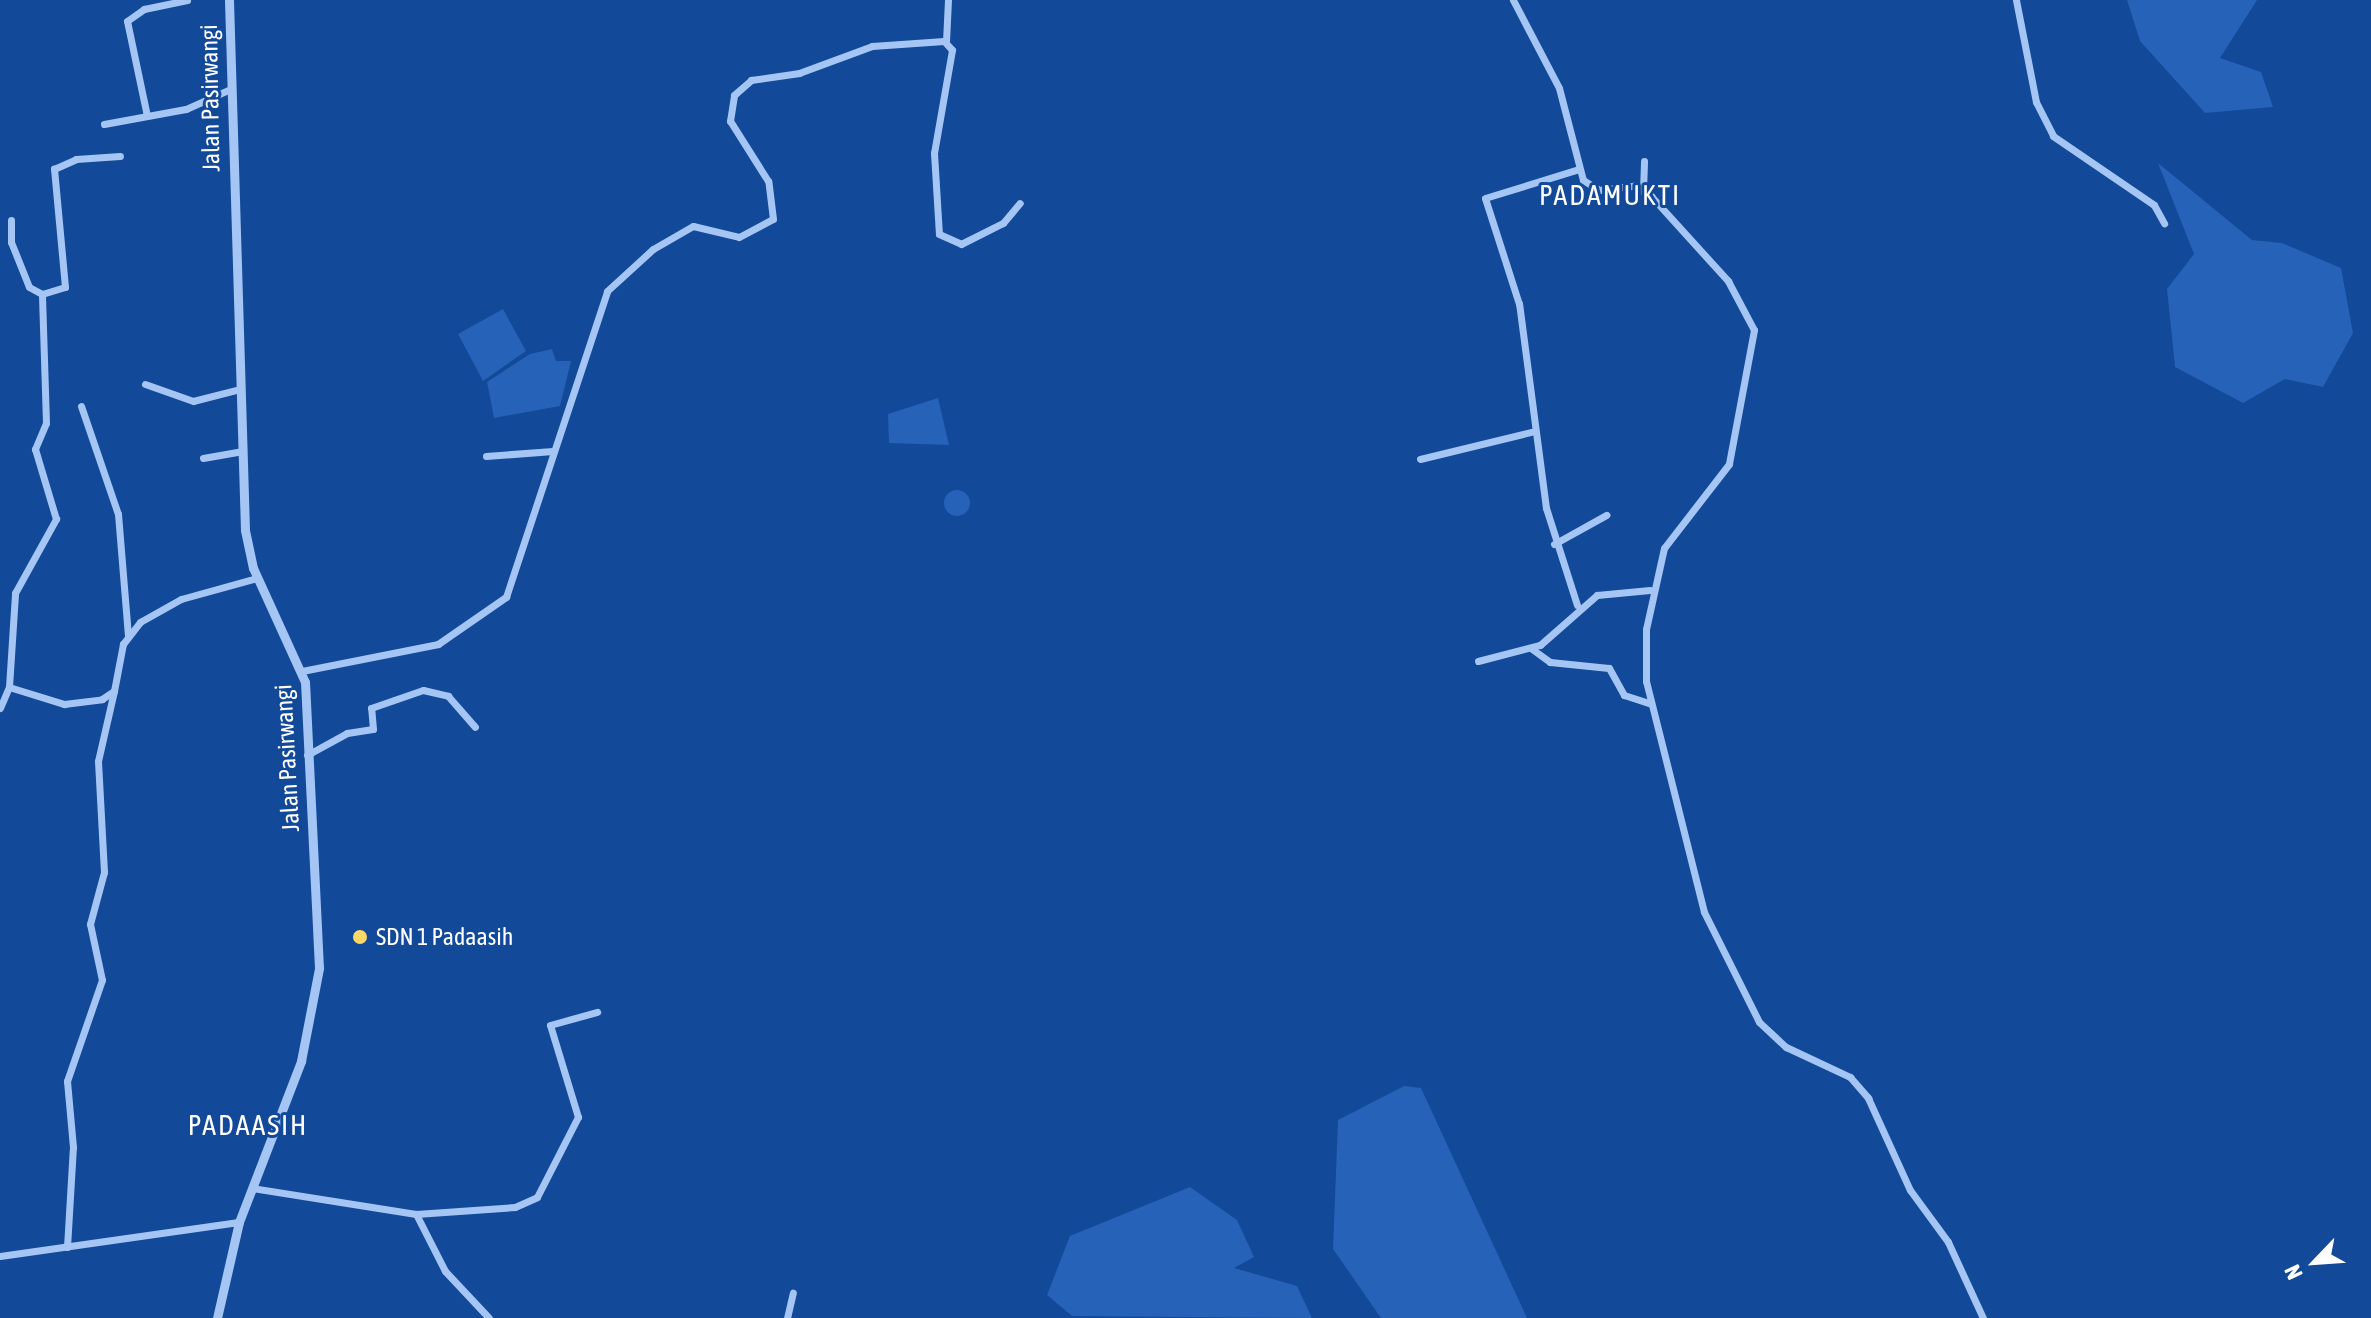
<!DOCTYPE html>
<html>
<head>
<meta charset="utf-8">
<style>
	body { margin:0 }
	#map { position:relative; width:2371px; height:1318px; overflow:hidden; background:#124999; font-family:"Asap Condensed",sans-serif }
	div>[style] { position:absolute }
	.green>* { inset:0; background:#2562b8 }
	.round { border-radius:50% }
	.minor>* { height:7px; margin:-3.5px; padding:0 3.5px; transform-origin:3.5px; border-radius:3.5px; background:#a5c6f4 }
	.tertiary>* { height:9px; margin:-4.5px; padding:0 4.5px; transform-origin:4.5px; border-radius:4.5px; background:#a5c6f4 }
	.dots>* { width:22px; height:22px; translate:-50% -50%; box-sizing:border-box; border:4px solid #124999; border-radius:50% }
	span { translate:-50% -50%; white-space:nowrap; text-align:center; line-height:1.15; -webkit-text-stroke:6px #124999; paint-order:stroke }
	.street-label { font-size:24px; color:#fff }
	.poi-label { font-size:24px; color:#fff }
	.left { translate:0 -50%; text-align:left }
	.quarter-label { font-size:28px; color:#fff; letter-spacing:2px }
	.north { position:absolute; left:2275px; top:1222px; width:80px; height:80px; -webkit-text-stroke:6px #124999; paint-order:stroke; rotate:245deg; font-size:22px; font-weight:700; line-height:32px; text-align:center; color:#fff }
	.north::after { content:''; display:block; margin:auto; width:28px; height:36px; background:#fff; clip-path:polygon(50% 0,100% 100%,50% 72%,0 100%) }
</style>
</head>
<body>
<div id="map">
	<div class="green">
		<div style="clip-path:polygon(2127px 0,2257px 0,2220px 58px,2261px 72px,2273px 107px,2205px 113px,2140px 41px)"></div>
		<div style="clip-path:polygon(2158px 163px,2252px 240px,2282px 243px,2341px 268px,2353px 333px,2323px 387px,2285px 379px,2243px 403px,2175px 367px,2167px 289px,2194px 254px)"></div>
		<div style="clip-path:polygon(503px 309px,526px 351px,483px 381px,458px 334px)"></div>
		<div style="clip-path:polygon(552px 349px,556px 361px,571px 361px,560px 406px,494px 418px,487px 382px,530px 354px)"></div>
		<div style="clip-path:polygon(938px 398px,949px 445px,889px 443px,888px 414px)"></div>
		<div class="round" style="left:944px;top:490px;width:26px;height:26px"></div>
		<div style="clip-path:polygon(1404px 1086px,1421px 1088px,1527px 1318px,1381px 1318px,1333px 1249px,1338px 1120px)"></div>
		<div style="clip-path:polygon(1190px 1187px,1237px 1220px,1254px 1257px,1234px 1268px,1297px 1286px,1312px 1318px,1072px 1316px,1047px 1295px,1070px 1236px)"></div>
	</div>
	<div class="minor">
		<div style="left:1513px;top:0;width:99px;rotate:62.4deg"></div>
		<div style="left:1559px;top:88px;width:95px;rotate:75.4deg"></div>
		<div style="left:1583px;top:180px;width:19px;rotate:32deg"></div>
		<div style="left:1599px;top:190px;width:35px;rotate:-7deg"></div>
		<div style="left:1634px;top:186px;width:20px;rotate:30deg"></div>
		<div style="left:1651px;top:196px;width:115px;rotate:47.8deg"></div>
		<div style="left:1728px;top:281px;width:55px;rotate:62deg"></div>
		<div style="left:1754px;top:330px;width:136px;rotate:100.6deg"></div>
		<div style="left:1729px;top:464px;width:106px;rotate:127.7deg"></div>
		<div style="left:1664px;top:548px;width:83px;rotate:102.5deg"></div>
		<div style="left:1646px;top:629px;width:52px;rotate:90deg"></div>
		<div style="left:1646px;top:681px;width:238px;rotate:75.9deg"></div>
		<div style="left:1704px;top:912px;width:123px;rotate:63.4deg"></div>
		<div style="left:1759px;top:1022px;width:37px;rotate:43deg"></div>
		<div style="left:1786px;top:1047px;width:71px;rotate:25.1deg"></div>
		<div style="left:1850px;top:1077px;width:28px;rotate:49deg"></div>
		<div style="left:1868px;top:1098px;width:101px;rotate:65.5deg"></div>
		<div style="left:1910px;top:1190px;width:64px;rotate:53.8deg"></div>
		<div style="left:1948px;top:1242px;width:84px;rotate:65.3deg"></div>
		<div style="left:2016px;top:0;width:104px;rotate:78.9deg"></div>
		<div style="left:2036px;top:102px;width:38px;rotate:63deg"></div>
		<div style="left:2053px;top:136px;width:122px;rotate:34.3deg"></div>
		<div style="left:2154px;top:205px;width:21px;rotate:61deg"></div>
		<div style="left:946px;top:42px;width:42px;rotate:-87.3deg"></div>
		<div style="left:147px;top:116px;width:97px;rotate:-101.9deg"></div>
		<div style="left:127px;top:21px;width:21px;rotate:-35deg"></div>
		<div style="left:144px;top:9px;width:44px;rotate:-11.8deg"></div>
		<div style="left:104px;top:124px;width:83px;rotate:-10.4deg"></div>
		<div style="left:186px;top:109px;width:46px;rotate:-24.3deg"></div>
		<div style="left:1643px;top:191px;width:30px;rotate:-88deg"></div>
		<div style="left:11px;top:220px;width:22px;rotate:90deg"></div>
		<div style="left:11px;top:242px;width:48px;rotate:68.2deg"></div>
		<div style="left:29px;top:287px;width:15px;rotate:28deg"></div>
		<div style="left:145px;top:384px;width:51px;rotate:19.5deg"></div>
		<div style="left:193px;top:401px;width:44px;rotate:-14.3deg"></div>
		<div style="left:81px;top:406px;width:114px;rotate:71.1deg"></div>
		<div style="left:118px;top:514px;width:121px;rotate:85.3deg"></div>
		<div style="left:486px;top:456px;width:67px;rotate:-4.3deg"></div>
		<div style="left:203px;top:458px;width:36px;rotate:-10deg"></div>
		<div style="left:1420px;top:459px;width:118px;rotate:-13.7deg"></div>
		<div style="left:1554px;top:544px;width:60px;rotate:-29.1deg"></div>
		<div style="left:1577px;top:605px;width:102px;rotate:-107.7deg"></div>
		<div style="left:1546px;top:508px;width:206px;rotate:-97.5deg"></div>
		<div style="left:1519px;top:304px;width:111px;rotate:-107.8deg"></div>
		<div style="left:1485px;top:198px;width:98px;rotate:-17.1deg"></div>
		<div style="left:1532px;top:649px;width:22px;rotate:36deg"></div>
		<div style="left:1550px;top:662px;width:59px;rotate:5.8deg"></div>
		<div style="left:1609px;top:668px;width:31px;rotate:61deg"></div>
		<div style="left:1624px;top:695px;width:28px;rotate:18deg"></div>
		<div style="left:1478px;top:661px;width:64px;rotate:-14.5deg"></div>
		<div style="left:1540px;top:645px;width:76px;rotate:-41.3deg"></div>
		<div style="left:1597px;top:595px;width:53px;rotate:-5.4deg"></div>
		<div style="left:302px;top:671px;width:139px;rotate:-11.2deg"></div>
		<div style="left:438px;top:644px;width:83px;rotate:-34.7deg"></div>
		<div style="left:506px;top:597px;width:322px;rotate:-71.7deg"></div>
		<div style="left:607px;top:291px;width:62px;rotate:-42.4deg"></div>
		<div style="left:653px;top:249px;width:46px;rotate:-29.9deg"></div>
		<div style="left:693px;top:226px;width:47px;rotate:13.4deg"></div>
		<div style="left:739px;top:237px;width:38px;rotate:-28deg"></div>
		<div style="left:773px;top:219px;width:38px;rotate:-97deg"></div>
		<div style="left:768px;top:181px;width:71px;rotate:-122.3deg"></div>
		<div style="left:730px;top:121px;width:26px;rotate:-81deg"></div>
		<div style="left:734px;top:95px;width:23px;rotate:-41deg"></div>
		<div style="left:751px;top:80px;width:49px;rotate:-8.3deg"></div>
		<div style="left:799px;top:73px;width:78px;rotate:-20.3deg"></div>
		<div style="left:872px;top:46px;width:72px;rotate:-4deg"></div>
		<div style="left:944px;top:41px;width:12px;rotate:48deg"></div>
		<div style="left:952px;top:50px;width:105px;rotate:99.9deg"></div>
		<div style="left:934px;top:153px;width:81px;rotate:86.5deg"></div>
		<div style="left:939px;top:234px;width:24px;rotate:24deg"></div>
		<div style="left:961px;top:244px;width:47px;rotate:-26.6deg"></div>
		<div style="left:1003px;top:223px;width:26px;rotate:-50deg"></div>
		<div style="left:9px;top:687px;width:94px;rotate:-86.3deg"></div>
		<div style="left:15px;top:593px;width:85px;rotate:-61deg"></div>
		<div style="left:56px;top:519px;width:73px;rotate:-106.7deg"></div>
		<div style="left:35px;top:449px;width:28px;rotate:-67deg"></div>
		<div style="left:46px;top:423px;width:129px;rotate:-91.8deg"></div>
		<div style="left:42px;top:294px;width:24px;rotate:-17deg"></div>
		<div style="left:65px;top:287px;width:119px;rotate:-95.3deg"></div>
		<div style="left:54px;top:169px;width:24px;rotate:-24deg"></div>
		<div style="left:76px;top:159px;width:44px;rotate:-3.9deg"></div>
		<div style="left:0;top:708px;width:23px;rotate:-67deg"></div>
		<div style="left:9px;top:687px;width:58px;rotate:17.2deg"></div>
		<div style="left:64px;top:704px;width:38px;rotate:-7deg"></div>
		<div style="left:102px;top:699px;width:14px;rotate:-34deg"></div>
		<div style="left:114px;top:691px;width:48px;rotate:-79.2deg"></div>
		<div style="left:123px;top:644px;width:28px;rotate:-52deg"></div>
		<div style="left:140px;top:622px;width:47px;rotate:-29.3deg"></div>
		<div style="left:181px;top:599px;width:79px;rotate:-15.4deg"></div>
		<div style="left:307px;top:755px;width:46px;rotate:-28.8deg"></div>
		<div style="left:347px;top:733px;width:26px;rotate:-9deg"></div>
		<div style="left:373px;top:729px;width:21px;rotate:-95deg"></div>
		<div style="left:371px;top:708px;width:55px;rotate:-19.1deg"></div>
		<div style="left:423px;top:690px;width:26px;rotate:13deg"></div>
		<div style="left:448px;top:696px;width:41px;rotate:48.9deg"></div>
		<div style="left:252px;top:1188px;width:166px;rotate:9deg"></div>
		<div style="left:416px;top:1214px;width:64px;rotate:63deg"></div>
		<div style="left:445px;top:1271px;width:64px;rotate:46.9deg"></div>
		<div style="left:416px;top:1214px;width:99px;rotate:-4deg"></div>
		<div style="left:515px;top:1207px;width:24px;rotate:-24deg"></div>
		<div style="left:537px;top:1197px;width:90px;rotate:-62.9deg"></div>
		<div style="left:578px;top:1117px;width:96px;rotate:-106.9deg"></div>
		<div style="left:550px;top:1025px;width:49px;rotate:-15.5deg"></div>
		<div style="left:67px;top:1247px;width:100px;rotate:-86.6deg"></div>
		<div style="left:73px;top:1147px;width:66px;rotate:-95.2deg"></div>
		<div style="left:67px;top:1081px;width:107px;rotate:-70.9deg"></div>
		<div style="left:102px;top:980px;width:57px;rotate:-102.1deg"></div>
		<div style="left:90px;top:924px;width:54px;rotate:-74.9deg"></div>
		<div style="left:104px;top:872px;width:111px;rotate:-93.1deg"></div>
		<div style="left:98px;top:761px;width:72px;rotate:-77.1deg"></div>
		<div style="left:0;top:1256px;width:241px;rotate:-8.1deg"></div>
		<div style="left:787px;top:1318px;width:26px;rotate:-77deg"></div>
	</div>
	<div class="tertiary">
		<div style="left:217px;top:1318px;width:98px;rotate:-77.1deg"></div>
		<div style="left:239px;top:1222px;width:173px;rotate:-68.9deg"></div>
		<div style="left:301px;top:1061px;width:95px;rotate:-79deg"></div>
		<div style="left:319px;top:968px;width:286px;rotate:-92.8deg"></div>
		<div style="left:305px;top:682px;width:125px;rotate:-114.5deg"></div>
		<div style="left:253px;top:568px;width:39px;rotate:-102deg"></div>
		<div style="left:245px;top:530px;width:530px;rotate:-91.73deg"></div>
	</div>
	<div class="dots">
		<div style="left:360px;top:937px;background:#ffd867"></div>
	</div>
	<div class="street-label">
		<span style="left:210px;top:98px;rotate:-91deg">Jalan Pasirwangi</span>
		<span style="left:287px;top:758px;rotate:-93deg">Jalan Pasirwangi</span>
	</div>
	<div class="poi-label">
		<span class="left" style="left:376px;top:937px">SDN 1 Padaasih</span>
	</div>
	<div class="quarter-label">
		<span style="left:1610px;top:195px">PADAMUKTI</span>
		<span style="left:248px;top:1125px">PADAASIH</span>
	</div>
	<div class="north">N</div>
</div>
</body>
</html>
